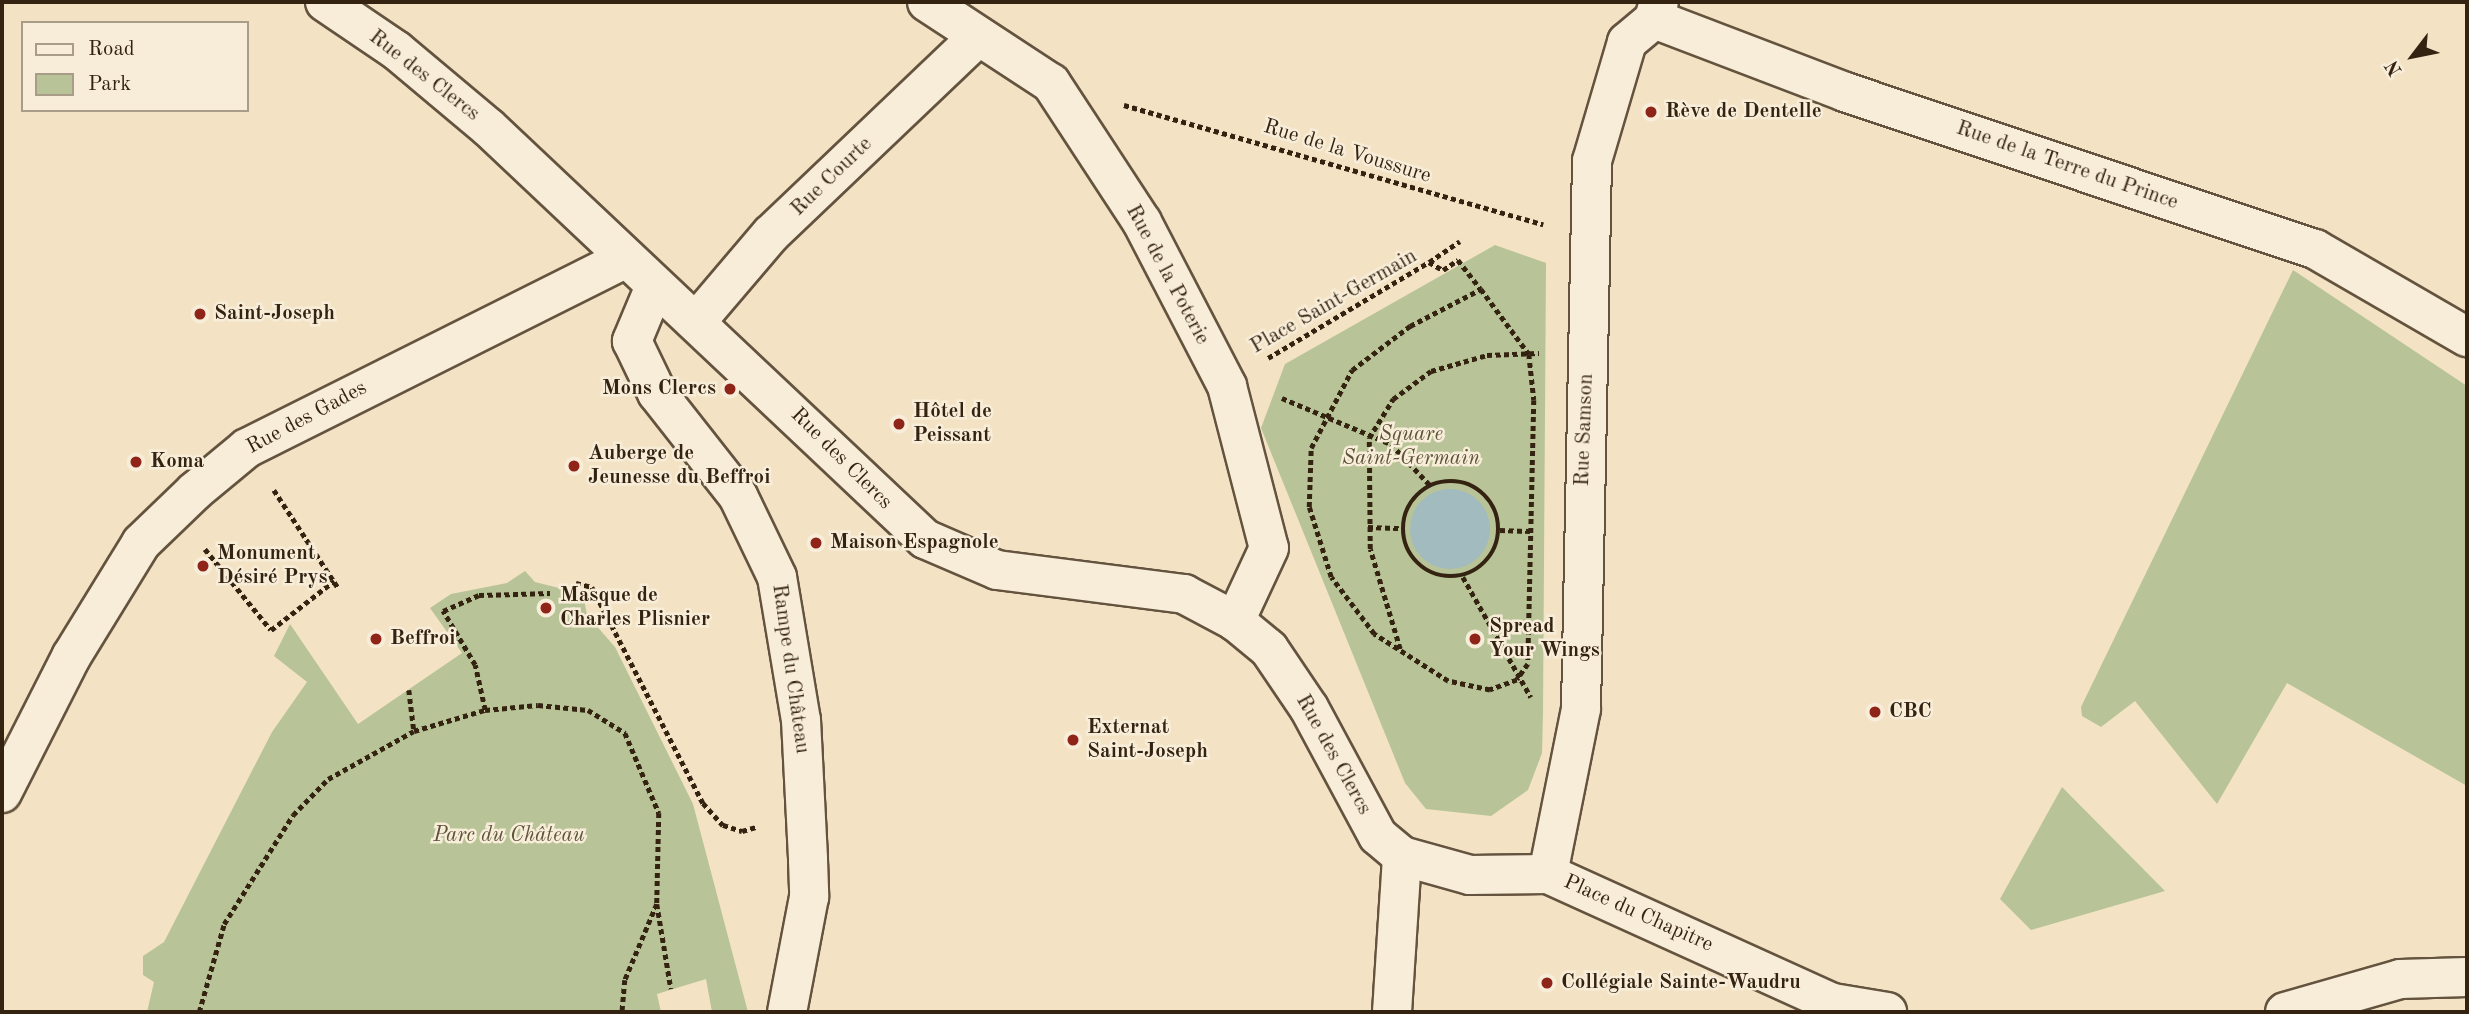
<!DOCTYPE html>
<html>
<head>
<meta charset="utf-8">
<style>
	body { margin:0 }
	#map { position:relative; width:2469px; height:1014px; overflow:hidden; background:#f3e3c4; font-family:"Old Standard TT",serif }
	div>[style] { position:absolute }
	.green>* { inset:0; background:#b8c497 }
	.water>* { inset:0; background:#a1bbbf }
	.round { border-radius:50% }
	.path>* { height:4.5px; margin-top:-2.25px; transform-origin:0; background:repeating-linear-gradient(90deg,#352311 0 5px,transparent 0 8.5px) }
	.path>.ring { margin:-2.25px; padding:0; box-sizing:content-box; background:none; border:4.5px solid #352311; border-radius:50% }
	.roads { filter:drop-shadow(2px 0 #64533e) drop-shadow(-2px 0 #64533e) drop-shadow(0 2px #64533e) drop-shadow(0 -2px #64533e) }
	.minor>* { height:38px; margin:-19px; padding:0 19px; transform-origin:19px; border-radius:19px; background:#f7edd9 }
	.dots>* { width:19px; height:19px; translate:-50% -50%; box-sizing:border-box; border:4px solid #f7edd9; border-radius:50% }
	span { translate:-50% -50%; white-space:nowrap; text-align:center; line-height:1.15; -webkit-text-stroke:5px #f7edd9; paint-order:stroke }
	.street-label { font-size:21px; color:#352311 }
	.poi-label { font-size:21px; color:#352311; font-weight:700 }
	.left { translate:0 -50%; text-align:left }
	.right { translate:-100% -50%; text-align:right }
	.park-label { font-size:21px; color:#5c5339; font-style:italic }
	.frame { position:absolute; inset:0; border:4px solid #352311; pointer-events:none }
	.legend { position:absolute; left:21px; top:21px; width:228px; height:91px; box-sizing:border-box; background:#f7edd9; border:2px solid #a99c89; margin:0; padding:9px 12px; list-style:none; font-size:21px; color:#352311 }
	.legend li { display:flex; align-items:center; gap:14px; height:35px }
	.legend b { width:35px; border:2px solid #a99c89 }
	.north { position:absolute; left:2378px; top:21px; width:70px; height:70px; -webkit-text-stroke:5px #f7edd9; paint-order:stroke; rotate:238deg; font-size:19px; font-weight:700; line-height:28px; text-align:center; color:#352311 }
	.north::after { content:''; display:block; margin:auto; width:24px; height:32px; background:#352311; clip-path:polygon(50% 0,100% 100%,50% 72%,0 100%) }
</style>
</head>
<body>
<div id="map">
	<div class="green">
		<div style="clip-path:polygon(1495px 245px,1546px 263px,1543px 712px,1542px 753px,1528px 790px,1491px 816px,1426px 809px,1405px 783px,1261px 428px,1285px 364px)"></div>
		<div style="clip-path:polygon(2293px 270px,2467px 386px,2467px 786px,2287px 683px,2217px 804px,2135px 701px,2101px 727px,2082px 716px,2081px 707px)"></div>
		<div style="clip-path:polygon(525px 571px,535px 582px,583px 594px,587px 615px,615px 647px,693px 804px,748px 1012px,712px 1012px,706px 979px,657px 994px,661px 1012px,147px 1012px,154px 982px,143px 975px,143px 956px,164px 942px,272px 732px,307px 682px,274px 656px,290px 624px,358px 724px,462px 653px,430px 608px,451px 594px,507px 583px)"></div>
		<div style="clip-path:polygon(2062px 787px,2165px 891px,2031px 930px,2000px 899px)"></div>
	</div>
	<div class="water">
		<div class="round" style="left:1410px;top:489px;width:80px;height:80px"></div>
	</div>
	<div class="path">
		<div style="left:1124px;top:105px;width:436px;rotate:15.9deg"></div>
		<div style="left:1429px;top:262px;width:37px;rotate:-34deg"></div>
		<div style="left:1481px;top:289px;width:81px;rotate:53.6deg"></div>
		<div style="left:1529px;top:354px;width:46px;rotate:83.8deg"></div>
		<div style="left:1534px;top:400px;width:264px;rotate:91.3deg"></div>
		<div style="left:1528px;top:664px;width:19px;rotate:125deg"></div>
		<div style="left:1517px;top:680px;width:29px;rotate:160deg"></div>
		<div style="left:1490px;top:690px;width:43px;rotate:-167.9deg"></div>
		<div style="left:1448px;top:681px;width:88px;rotate:-147.6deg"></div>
		<div style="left:1374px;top:634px;width:71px;rotate:-127deg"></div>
		<div style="left:1331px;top:577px;width:73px;rotate:-107.4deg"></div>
		<div style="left:1309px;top:507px;width:59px;rotate:-88.1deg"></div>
		<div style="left:1311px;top:448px;width:88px;rotate:-62.3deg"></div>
		<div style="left:1352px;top:370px;width:73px;rotate:-37.2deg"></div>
		<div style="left:1410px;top:326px;width:80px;rotate:-27.5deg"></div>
		<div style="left:1268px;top:358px;width:187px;rotate:-30.8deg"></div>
		<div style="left:1429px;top:262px;width:16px;rotate:30deg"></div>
		<div style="left:1443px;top:270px;width:18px;rotate:-34deg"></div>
		<div style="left:1458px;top:260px;width:37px;rotate:52deg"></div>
		<div style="left:1282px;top:398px;width:118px;rotate:22.9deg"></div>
		<div style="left:1391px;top:444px;width:57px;rotate:46.4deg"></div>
		<div class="ring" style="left:1403px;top:481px;width:91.5px;height:91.5px"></div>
		<div style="left:274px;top:490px;width:118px;rotate:56.7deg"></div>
		<div style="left:1368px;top:527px;width:35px;rotate:2deg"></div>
		<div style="left:1500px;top:530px;width:30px;rotate:2deg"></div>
		<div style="left:205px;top:549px;width:104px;rotate:50.8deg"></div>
		<div style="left:271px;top:630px;width:80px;rotate:-37.9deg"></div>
		<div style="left:1463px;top:577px;width:138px;rotate:60.5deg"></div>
		<div style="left:576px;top:583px;width:16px;rotate:14deg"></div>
		<div style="left:592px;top:587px;width:243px;rotate:62.8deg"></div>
		<div style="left:703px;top:803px;width:30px;rotate:48deg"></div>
		<div style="left:723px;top:825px;width:20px;rotate:18deg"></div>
		<div style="left:742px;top:831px;width:15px;rotate:-16deg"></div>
		<div style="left:1400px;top:649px;width:104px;rotate:-106.7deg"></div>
		<div style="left:1370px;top:549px;width:111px;rotate:-90.5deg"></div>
		<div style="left:1369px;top:438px;width:46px;rotate:-58.4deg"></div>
		<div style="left:1393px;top:399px;width:47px;rotate:-36.4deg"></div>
		<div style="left:1431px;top:371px;width:58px;rotate:-15.9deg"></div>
		<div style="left:1487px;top:355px;width:52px;rotate:-2.2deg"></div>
		<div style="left:409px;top:690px;width:41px;rotate:83deg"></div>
		<div style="left:485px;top:710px;width:46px;rotate:-102.5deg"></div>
		<div style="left:475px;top:665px;width:63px;rotate:-120.7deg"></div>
		<div style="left:443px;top:611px;width:39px;rotate:-24deg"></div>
		<div style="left:479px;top:595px;width:71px;rotate:-1.6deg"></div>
		<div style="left:657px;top:904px;width:86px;rotate:80.6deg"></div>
		<div style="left:199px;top:1012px;width:91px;rotate:-74.1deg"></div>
		<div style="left:224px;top:924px;width:129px;rotate:-57.7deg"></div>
		<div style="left:293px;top:815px;width:50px;rotate:-45.8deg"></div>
		<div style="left:328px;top:779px;width:98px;rotate:-29.2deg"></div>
		<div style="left:414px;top:731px;width:74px;rotate:-16.5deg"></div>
		<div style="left:485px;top:710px;width:53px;rotate:-5.4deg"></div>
		<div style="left:538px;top:705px;width:50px;rotate:5.7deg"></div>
		<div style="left:588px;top:710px;width:44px;rotate:31.9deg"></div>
		<div style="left:625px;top:733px;width:87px;rotate:67deg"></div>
		<div style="left:659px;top:813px;width:91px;rotate:91.3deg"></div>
		<div style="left:657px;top:904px;width:82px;rotate:112.8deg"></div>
		<div style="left:625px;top:980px;width:32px;rotate:95deg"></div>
	</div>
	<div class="roads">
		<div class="minor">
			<div style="left:325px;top:2px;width:86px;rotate:34.1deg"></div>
			<div style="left:396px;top:50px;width:121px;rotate:40deg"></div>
			<div style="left:489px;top:128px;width:599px;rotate:43.31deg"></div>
			<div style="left:925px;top:539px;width:78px;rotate:23.3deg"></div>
			<div style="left:997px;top:570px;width:189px;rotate:7.3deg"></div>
			<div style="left:1184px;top:594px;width:58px;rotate:27.9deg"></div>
			<div style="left:1235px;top:621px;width:44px;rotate:39.5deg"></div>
			<div style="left:1269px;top:649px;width:71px;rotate:55.9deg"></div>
			<div style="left:1309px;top:708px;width:145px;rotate:61.7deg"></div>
			<div style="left:1378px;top:836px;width:31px;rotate:40deg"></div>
			<div style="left:1402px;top:856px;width:71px;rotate:15.6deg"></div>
			<div style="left:1470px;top:875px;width:78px;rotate:-0.7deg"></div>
			<div style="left:1548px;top:874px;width:313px;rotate:24.4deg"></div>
			<div style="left:1833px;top:1003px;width:55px;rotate:9.5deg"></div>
			<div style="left:927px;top:2px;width:148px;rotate:33.2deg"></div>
			<div style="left:1051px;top:83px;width:166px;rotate:56.8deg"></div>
			<div style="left:1142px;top:222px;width:185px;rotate:62.6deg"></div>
			<div style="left:1227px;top:386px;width:167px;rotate:75.5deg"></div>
			<div style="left:1269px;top:548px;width:81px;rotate:115deg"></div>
			<div style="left:1654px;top:19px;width:204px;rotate:20.9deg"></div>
			<div style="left:1845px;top:92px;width:496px;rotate:18.5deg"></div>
			<div style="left:2315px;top:249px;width:176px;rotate:30.1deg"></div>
			<div style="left:655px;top:286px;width:60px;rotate:112.7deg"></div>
			<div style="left:632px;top:341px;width:58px;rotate:64.3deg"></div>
			<div style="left:657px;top:393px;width:131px;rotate:51.8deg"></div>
			<div style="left:738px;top:496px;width:90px;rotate:64.3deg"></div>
			<div style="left:777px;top:577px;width:145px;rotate:80.5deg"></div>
			<div style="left:801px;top:720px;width:140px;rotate:87.1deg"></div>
			<div style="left:808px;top:860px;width:37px;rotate:88deg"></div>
			<div style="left:809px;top:897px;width:117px;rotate:100.8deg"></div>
			<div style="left:696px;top:322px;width:116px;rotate:-49.6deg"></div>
			<div style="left:771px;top:234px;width:283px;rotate:-43.6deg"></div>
			<div style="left:2px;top:793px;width:153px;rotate:-63.1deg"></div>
			<div style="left:71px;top:657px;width:134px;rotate:-58.4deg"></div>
			<div style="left:141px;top:543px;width:75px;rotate:-43.9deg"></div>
			<div style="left:195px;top:491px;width:67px;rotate:-39.6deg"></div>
			<div style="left:247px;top:448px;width:424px;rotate:-26.6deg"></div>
			<div style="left:1548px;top:874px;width:168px;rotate:-78.7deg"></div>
			<div style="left:1581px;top:709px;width:548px;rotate:-88.85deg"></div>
			<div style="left:1592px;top:161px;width:124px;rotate:-73.6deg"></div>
			<div style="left:1627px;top:42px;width:35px;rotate:-40deg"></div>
			<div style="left:1654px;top:19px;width:18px;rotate:-74deg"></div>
			<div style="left:1392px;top:1012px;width:156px;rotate:-86.3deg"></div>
			<div style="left:2285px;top:1012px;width:120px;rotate:-16deg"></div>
			<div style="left:2400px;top:979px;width:67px;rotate:-1.7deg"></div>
		</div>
	</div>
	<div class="dots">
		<div style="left:1651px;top:112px;background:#8f2418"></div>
		<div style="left:200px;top:314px;background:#8f2418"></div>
		<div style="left:730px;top:389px;background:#8f2418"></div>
		<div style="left:899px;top:424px;background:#8f2418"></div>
		<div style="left:136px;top:462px;background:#8f2418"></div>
		<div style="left:574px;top:466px;background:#8f2418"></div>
		<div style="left:816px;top:543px;background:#8f2418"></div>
		<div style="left:203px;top:566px;background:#8f2418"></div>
		<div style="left:546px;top:608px;background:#8f2418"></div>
		<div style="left:376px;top:639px;background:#8f2418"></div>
		<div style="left:1475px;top:639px;background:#8f2418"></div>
		<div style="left:1875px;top:712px;background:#8f2418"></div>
		<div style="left:1073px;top:740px;background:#8f2418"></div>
		<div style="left:1547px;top:983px;background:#8f2418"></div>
	</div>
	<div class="street-label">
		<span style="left:424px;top:76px;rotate:38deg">Rue des Clercs</span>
		<span style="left:1347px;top:152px;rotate:17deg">Rue de la Voussure</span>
		<span style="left:2067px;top:166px;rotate:19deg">Rue de la Terre du Prince</span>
		<span style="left:832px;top:177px;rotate:-44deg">Rue Courte</span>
		<span style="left:1167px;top:275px;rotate:62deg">Rue de la Poterie</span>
		<span style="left:1334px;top:302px;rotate:-30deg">Place Saint-Germain</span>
		<span style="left:307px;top:418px;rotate:-28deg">Rue des Gades</span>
		<span style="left:1585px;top:430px;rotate:-88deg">Rue Samson</span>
		<span style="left:841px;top:459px;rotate:45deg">Rue des Clercs</span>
		<span style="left:790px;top:669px;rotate:82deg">Rampe du Château</span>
		<span style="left:1333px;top:755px;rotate:61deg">Rue des Clercs</span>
		<span style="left:1638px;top:914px;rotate:24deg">Place du Chapitre</span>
	</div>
	<div class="poi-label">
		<span class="left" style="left:1665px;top:112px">Rève de Dentelle</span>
		<span class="left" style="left:214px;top:314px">Saint-Joseph</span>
		<span class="right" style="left:716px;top:389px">Mons Clercs</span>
		<span class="left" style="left:913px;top:424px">Hôtel de<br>Peissant</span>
		<span class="left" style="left:588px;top:466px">Auberge de<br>Jeunesse du Beffroi</span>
		<span class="left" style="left:150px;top:462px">Koma</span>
		<span class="left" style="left:830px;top:543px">Maison Espagnole</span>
		<span class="left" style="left:217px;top:566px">Monument<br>Désiré Prys</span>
		<span class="left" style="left:560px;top:608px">Masque de<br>Charles Plisnier</span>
		<span class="left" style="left:1489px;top:639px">Spread<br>Your Wings</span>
		<span class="left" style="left:390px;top:639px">Beffroi</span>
		<span class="left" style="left:1889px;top:712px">CBC</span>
		<span class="left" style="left:1087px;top:740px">Externat<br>Saint-Joseph</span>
		<span class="left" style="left:1561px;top:983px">Collégiale Sainte-Waudru</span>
	</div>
	<div class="park-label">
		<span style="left:1411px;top:447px">Square<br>Saint-Germain</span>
		<span style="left:509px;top:836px">Parc du Château</span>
	</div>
	<div class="frame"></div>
	<ul class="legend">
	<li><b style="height:9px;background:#f7edd9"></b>Road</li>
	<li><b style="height:19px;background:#b8c497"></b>Park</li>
	</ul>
	<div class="north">N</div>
</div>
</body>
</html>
